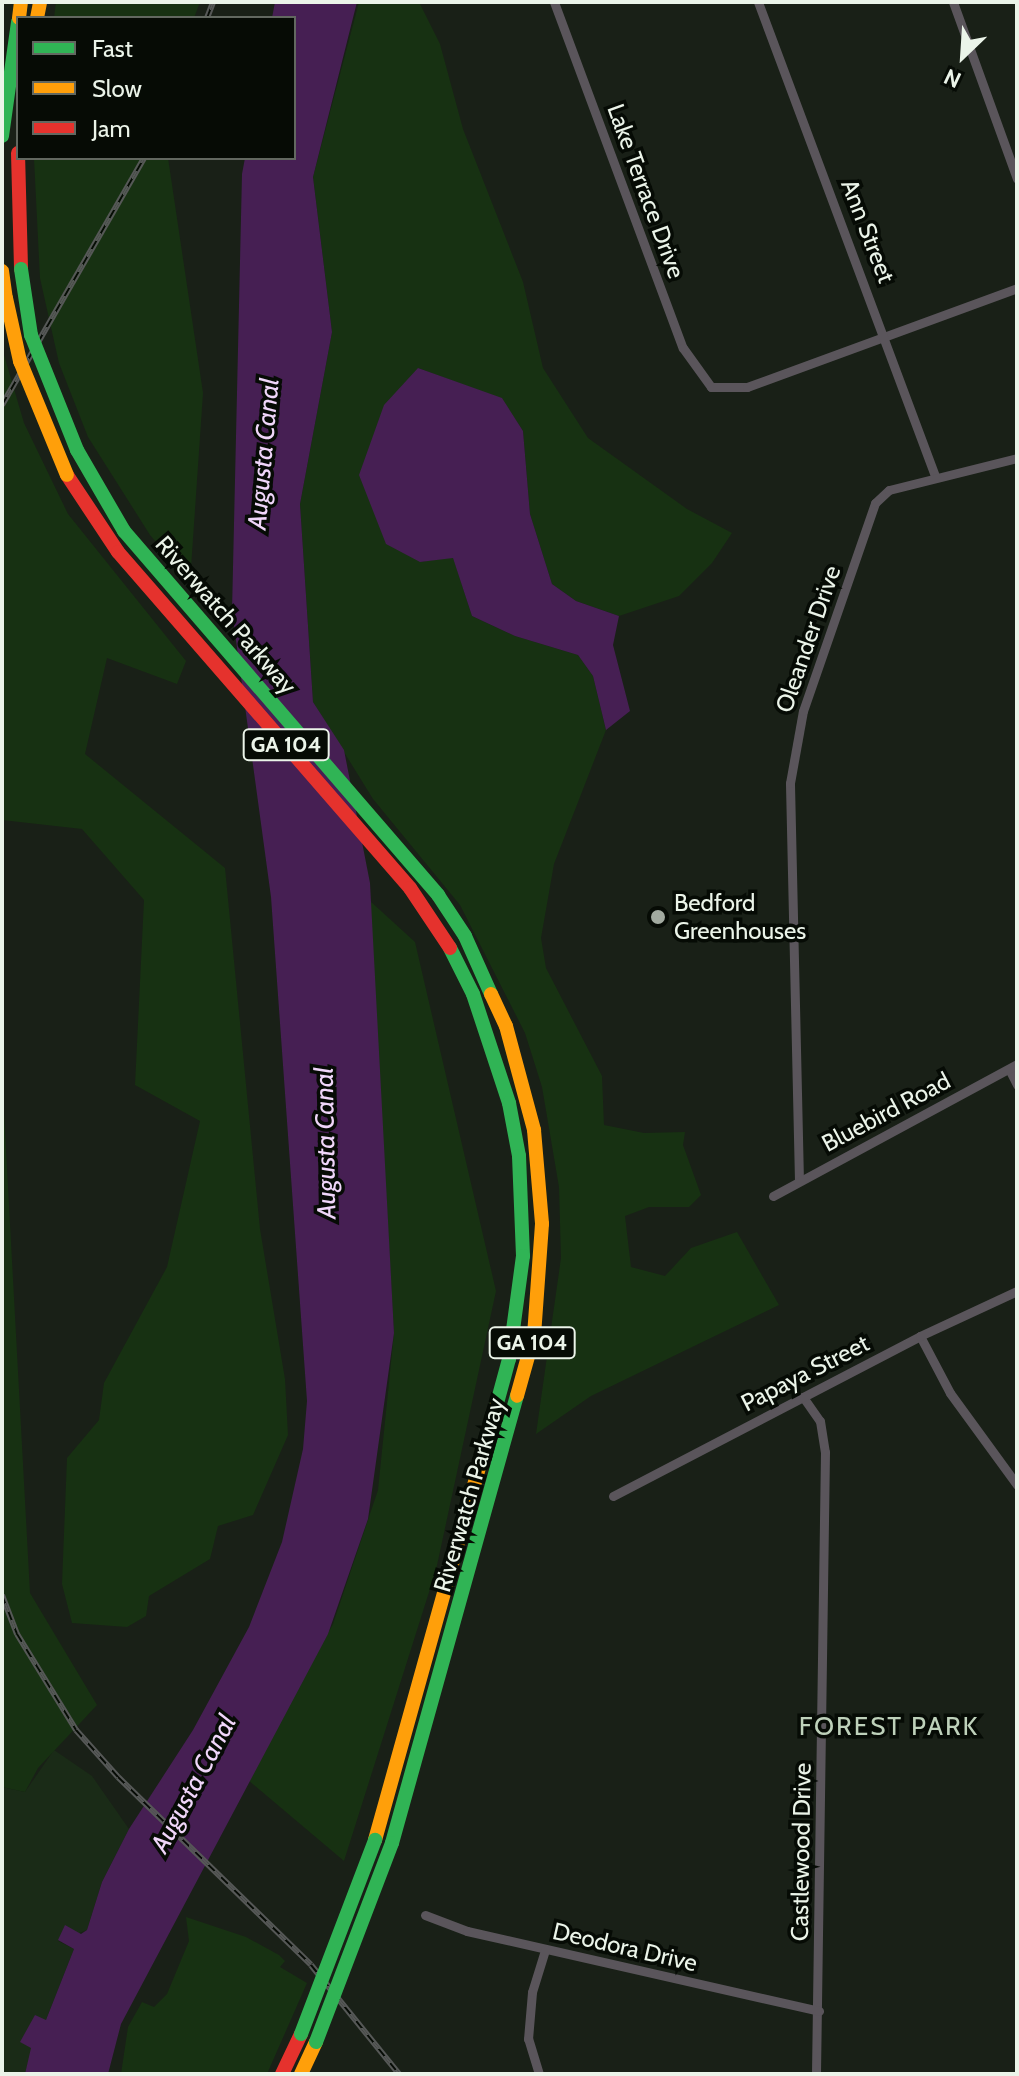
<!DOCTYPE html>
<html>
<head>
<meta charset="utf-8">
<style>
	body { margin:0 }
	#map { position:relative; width:1019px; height:2076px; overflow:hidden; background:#192017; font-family:Cabin,sans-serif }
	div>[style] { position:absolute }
	.built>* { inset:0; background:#1a2b17 }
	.green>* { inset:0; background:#173112 }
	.water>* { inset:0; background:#461f53 }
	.street>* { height:9px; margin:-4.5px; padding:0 4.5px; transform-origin:4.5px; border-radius:4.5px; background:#5a555b }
	.fast>* { height:14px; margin:-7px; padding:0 7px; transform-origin:7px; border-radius:7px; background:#30b455 }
	.slow>* { height:14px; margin:-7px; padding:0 7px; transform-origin:7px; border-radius:7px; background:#ff9f0a }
	.jam>* { height:14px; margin:-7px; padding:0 7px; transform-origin:7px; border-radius:7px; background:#e5322d }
	.rail>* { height:6px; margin-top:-3px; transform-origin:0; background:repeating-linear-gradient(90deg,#060b05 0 9px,#565857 0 18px); box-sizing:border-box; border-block:2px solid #565857 }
	.fast-bridge>* { height:14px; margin:-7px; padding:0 7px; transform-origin:7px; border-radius:7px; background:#30b455 }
	.slow-bridge>* { height:14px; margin:-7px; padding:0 7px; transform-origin:7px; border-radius:7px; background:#ff9f0a }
	.dots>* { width:22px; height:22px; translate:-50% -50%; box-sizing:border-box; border:4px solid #060b05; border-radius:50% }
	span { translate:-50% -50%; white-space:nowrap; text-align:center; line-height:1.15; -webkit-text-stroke:7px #060b05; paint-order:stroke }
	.shield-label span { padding:2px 6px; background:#060b05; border:2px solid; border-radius:6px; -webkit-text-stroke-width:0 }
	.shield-label { font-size:22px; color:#ebf4e9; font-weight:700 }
	.street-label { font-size:24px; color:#ebf4e9 }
	.poi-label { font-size:24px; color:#ebf4e9 }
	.left { translate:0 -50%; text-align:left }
	.water-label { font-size:26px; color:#f0d6fa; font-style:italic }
	.neighbourhood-label { font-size:26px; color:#bed1ba; letter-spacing:2px }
	.frame { position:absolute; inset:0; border:4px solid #ebf4e9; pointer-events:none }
	.legend { position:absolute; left:16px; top:16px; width:280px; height:144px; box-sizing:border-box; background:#060b05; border:2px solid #626860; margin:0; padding:10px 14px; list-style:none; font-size:24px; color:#ebf4e9 }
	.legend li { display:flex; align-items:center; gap:16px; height:40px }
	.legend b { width:40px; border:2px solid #626860 }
	.north { position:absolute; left:923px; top:16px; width:80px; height:80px; -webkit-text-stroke:6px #060b05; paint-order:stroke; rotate:205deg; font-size:22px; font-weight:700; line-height:32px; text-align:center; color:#ebf4e9 }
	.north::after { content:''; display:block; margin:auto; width:28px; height:36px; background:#ebf4e9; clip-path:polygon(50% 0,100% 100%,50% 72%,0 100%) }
</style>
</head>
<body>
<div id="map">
	<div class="built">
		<div style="clip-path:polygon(54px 1750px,92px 1776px,129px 1829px,102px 1882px,87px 1930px,58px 1941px,74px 1949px,46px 2020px,21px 2042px,32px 2048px,25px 2074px,2px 2074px,2px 1787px,25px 1792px)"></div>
	</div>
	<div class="green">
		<div style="clip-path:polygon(56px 2px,200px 2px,194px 18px,54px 18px)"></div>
		<div style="clip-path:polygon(359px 2px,419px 2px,440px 44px,463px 129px,523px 282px,543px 368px,588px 438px,687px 509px,732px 533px,712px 563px,679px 596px,619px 616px,576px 601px,552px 584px,530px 514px,523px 431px,502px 399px,418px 368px,420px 562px,453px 557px,472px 616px,515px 636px,578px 655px,593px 676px,606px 730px,554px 864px,541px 938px,546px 968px,602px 1076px,604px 1125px,644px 1133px,685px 1132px,683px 1145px,701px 1195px,689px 1207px,649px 1207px,625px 1216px,631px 1267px,665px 1276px,691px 1248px,737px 1232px,779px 1305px,591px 1396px,536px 1434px,561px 1258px,559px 1187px,542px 1087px,525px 1033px,460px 905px,373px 799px,313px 702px,300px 504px,332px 332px,313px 177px)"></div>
		<div style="clip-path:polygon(34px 158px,168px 158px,203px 393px,190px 582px,150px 535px,88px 437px,59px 363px,40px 278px)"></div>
		<div style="clip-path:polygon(2px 348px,24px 423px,68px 514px,186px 661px,177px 684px,107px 658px,85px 754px,225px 868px,260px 1229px,285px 1379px,288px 1435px,253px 1515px,218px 1526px,210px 1559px,149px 1596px,146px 1616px,127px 1627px,72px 1623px,62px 1584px,67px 1458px,99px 1420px,104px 1383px,167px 1267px,200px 1121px,135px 1085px,144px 900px,82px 829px,2px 820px)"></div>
		<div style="clip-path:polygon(369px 900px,415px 942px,496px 1291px,436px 1570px,344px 1861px,248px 1780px,333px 1624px,378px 1490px,394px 1333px)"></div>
		<div style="clip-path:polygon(2px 1076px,30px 1593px,97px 1705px,38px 1768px,25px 1792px,2px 1787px)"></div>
		<div style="clip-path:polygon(186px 1917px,246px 1937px,279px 1955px,285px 1961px,280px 1967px,307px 1983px,267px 2074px,121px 2074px,128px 2027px,142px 2002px,154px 2007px,167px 1994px,189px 1941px)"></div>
	</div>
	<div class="water">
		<div style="clip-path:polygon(275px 2px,357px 2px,313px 177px,332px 332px,300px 504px,313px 702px,344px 750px,370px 883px,394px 1333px,368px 1519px,328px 1634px,121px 2024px,108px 2074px,25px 2074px,31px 2048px,20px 2042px,35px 2015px,46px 2020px,74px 1949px,58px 1940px,65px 1925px,81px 1934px,87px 1930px,102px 1882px,129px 1829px,193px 1730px,249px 1627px,282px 1542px,303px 1449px,307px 1401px,271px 897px,232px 611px,242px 174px,245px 158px,294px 158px,294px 18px,272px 18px)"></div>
		<div style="clip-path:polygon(418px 368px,502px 398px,523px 431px,530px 514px,552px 584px,576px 601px,619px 616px,613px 645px,630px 711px,606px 730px,593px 676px,578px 655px,515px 636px,472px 616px,453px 558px,420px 562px,386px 544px,359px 475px,384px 405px)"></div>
	</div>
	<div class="street">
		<div style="left:554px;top:2px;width:369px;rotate:69.6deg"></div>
		<div style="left:683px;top:348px;width:48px;rotate:54.3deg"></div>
		<div style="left:711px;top:387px;width:36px"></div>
		<div style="left:747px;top:387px;width:288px;rotate:-20.1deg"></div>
		<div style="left:758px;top:2px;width:506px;rotate:69.52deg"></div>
		<div style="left:953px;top:2px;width:188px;rotate:70.1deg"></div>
		<div style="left:1009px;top:1069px;width:18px;rotate:63deg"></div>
		<div style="left:799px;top:1181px;width:398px;rotate:-91.3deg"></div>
		<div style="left:790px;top:783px;width:73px;rotate:-79.8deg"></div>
		<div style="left:803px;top:711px;width:220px;rotate:-70.9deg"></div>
		<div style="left:875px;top:503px;width:19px;rotate:-43deg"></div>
		<div style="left:889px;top:490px;width:132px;rotate:-14deg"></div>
		<div style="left:773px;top:1196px;width:277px;rotate:-28.4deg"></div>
		<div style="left:920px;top:1336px;width:64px;rotate:62.2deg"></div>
		<div style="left:950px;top:1393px;width:114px;rotate:53.9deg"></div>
		<div style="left:803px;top:1397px;width:29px;rotate:55deg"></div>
		<div style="left:820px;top:1421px;width:31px;rotate:81deg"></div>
		<div style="left:825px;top:1452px;width:622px;rotate:90.83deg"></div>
		<div style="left:613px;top:1496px;width:346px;rotate:-27.5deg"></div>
		<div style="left:920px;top:1336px;width:107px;rotate:-24.9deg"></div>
		<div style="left:425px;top:1915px;width:45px;rotate:20.9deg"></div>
		<div style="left:467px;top:1931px;width:361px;rotate:12.8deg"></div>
		<div style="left:539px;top:2074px;width:37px;rotate:-107deg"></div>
		<div style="left:528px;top:2039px;width:47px;rotate:-85.1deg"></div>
		<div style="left:532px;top:1992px;width:44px;rotate:-72.8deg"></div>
	</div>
	<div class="fast">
		<div style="left:2px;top:136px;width:115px;rotate:-82deg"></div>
		<div style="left:77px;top:450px;width:94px;rotate:59.9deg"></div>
		<div style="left:124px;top:531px;width:481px;rotate:49.2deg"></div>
		<div style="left:438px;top:895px;width:49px;rotate:56.6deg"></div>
		<div style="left:465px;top:936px;width:64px;rotate:65.9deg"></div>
		<div style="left:450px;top:948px;width:51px;rotate:63.4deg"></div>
		<div style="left:473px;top:994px;width:115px;rotate:71.7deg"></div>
		<div style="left:509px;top:1103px;width:54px;rotate:79.3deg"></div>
		<div style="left:519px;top:1156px;width:100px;rotate:87.7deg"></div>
		<div style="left:523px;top:1256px;width:104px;rotate:97.7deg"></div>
		<div style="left:509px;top:1359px;width:50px;rotate:105.2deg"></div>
		<div style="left:392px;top:1843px;width:464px;rotate:-74.4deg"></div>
	</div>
	<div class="slow">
		<div style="left:19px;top:18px;width:16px;rotate:-83deg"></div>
		<div style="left:37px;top:18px;width:16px;rotate:-79deg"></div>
		<div style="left:2px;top:271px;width:27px;rotate:82deg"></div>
		<div style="left:491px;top:994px;width:35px;rotate:65deg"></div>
		<div style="left:506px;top:1026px;width:108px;rotate:74.9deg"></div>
		<div style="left:534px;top:1130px;width:94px;rotate:85.1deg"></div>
		<div style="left:542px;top:1224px;width:111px;rotate:94.1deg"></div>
		<div style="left:534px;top:1335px;width:63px;rotate:105.6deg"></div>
		<div style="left:375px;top:1840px;width:450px;rotate:-74.4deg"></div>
		<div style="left:301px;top:2074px;width:35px;rotate:-65deg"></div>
	</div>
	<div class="jam">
		<div style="left:18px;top:153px;width:116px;rotate:88.5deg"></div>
		<div style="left:67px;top:475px;width:92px;rotate:56.5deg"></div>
		<div style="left:118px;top:552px;width:445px;rotate:49deg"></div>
		<div style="left:410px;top:888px;width:72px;rotate:56.3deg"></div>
		<div style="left:282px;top:2074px;width:44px;rotate:-64.6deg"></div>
	</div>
	<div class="rail">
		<div style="left:207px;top:18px;width:17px;rotate:-69deg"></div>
		<div style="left:2px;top:405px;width:285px;rotate:-60.1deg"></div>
		<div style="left:2px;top:1595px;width:42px;rotate:69deg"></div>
		<div style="left:17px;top:1634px;width:113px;rotate:58.4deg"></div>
		<div style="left:76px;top:1730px;width:63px;rotate:48.2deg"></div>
		<div style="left:118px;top:1777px;width:269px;rotate:44.2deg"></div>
		<div style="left:311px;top:1965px;width:140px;rotate:51.1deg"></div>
	</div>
	<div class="fast-bridge">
		<div style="left:21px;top:269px;width:67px;rotate:81.4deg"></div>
		<div style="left:31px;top:335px;width:124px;rotate:68.2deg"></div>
		<div style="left:301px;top:2034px;width:208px;rotate:-69.1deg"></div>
		<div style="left:316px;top:2042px;width:213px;rotate:-69.1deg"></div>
	</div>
	<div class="slow-bridge">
		<div style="left:6px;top:298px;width:65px;rotate:77.5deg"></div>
		<div style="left:20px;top:361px;width:123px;rotate:67.6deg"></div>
	</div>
	<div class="dots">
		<div style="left:658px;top:917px;background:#a2aaa0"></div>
	</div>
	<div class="shield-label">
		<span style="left:286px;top:745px">GA 104</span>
		<span style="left:532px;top:1343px">GA 104</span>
	</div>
	<div class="street-label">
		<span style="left:646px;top:191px;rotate:70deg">Lake Terrace Drive</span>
		<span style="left:868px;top:231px;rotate:69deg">Ann Street</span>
		<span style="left:226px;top:615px;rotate:49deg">Riverwatch Parkway</span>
		<span style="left:808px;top:639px;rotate:-71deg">Oleander Drive</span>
		<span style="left:886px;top:1112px;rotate:-28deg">Bluebird Road</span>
		<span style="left:805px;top:1373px;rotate:-27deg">Papaya Street</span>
		<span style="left:469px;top:1495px;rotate:-74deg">Riverwatch Parkway</span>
		<span style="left:801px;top:1852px;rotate:-89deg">Castlewood Drive</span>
		<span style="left:625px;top:1947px;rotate:13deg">Deodora Drive</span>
	</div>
	<div class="poi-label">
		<span class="left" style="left:674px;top:917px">Bedford<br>Greenhouses</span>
	</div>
	<div class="water-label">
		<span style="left:264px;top:454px;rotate:-85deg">Augusta Canal</span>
		<span style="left:326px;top:1143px;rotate:-91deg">Augusta Canal</span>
		<span style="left:194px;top:1784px;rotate:-62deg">Augusta Canal</span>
	</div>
	<div class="neighbourhood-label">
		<span style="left:889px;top:1727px">FOREST PARK</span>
	</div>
	<div class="frame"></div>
	<ul class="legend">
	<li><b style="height:10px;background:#30b455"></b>Fast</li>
	<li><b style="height:10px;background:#ff9f0a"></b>Slow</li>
	<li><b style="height:10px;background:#e5322d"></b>Jam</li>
	</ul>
	<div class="north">N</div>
</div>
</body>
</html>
